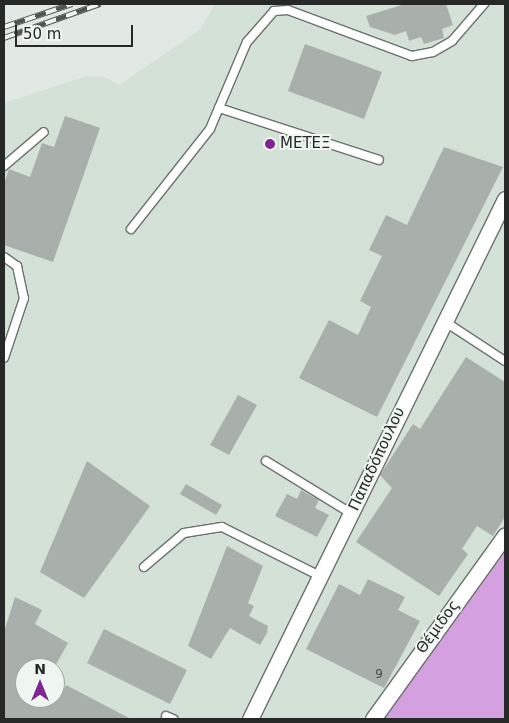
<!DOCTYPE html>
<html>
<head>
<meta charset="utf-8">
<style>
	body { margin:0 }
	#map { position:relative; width:509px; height:723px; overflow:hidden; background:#e2e9e4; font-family:"DejaVu Sans",sans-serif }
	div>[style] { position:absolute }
	.built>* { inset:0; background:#d3e1d7 }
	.green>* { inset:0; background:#d5a0e0 }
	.building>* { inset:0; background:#a9b0ab }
	.roads { filter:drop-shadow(1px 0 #6b716d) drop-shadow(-1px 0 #6b716d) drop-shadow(0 1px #6b716d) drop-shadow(0 -1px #6b716d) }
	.lane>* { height:8px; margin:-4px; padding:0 4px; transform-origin:4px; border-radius:4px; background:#fff }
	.street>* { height:15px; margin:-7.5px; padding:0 7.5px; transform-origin:7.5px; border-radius:7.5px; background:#fff }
	.rail>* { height:5.5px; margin-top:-2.75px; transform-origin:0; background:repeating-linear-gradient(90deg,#eff6f1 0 11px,#515552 0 22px); box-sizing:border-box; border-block:1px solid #515552 }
	.dots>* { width:14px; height:14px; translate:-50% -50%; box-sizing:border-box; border:2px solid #eff6f1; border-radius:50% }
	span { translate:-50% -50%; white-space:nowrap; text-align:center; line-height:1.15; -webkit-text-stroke:4px #eff6f1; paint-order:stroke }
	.number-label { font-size:12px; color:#474b48 }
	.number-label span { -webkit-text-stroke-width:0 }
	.poi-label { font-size:15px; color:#262927 }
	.left { translate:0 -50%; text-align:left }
	.street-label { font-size:15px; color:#262927 }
	.frame { position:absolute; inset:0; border:5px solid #262927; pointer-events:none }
	.north { position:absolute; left:15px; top:658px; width:50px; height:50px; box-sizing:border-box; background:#eff6f1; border:1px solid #9fa4a0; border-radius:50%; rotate:0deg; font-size:14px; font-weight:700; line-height:20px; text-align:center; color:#262927 }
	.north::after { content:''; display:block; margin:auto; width:18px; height:22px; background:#802592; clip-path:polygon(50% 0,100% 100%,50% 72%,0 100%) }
	.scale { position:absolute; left:15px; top:25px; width:118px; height:22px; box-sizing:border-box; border:2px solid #262927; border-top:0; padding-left:6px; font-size:15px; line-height:18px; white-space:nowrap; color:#262927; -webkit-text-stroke:4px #eff6f1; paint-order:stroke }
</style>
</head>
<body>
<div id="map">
	<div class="built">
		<div style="clip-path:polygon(evenodd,215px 4px,505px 4px,505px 719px,4px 719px,4px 103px,86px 76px,105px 77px,119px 85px,200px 30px,215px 4px,25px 668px,55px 668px,55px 698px,25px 698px,25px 668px)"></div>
	</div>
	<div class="green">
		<div style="clip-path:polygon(505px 552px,505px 719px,383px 719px,504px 553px)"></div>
	</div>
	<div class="building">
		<div style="clip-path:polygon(405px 4px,446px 4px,453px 25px,442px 29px,444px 38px,424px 44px,421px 37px,409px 41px,406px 31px,395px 35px,370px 27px,366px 16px)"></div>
		<div style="clip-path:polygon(305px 44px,382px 72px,364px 119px,288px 91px)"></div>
		<div style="clip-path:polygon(65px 116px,100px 128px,53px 262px,4px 245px,4px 184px,9px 169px,30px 177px,42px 143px,54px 147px)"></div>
		<div style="clip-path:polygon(444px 147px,503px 167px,377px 417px,299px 378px,329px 320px,358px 335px,371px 307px,360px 301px,382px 256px,369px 250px,386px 215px,407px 225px)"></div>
		<div style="clip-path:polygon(466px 357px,505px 382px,505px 517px,493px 536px,477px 526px,462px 549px,468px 554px,439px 596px,356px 542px,392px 488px,380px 475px,413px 424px,420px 429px)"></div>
		<div style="clip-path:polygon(238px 395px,257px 405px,229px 455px,210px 445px)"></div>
		<div style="clip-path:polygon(87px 461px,150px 506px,84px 598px,40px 572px)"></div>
		<div style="clip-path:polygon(186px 484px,222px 505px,216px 515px,180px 494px)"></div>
		<div style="clip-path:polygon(301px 490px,319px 500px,315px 508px,329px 515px,317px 537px,275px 516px,287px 494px,297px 499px)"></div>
		<div style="clip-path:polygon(227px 546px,263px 566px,248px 603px,254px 606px,249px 616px,268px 626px,267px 633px,260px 645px,230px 628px,211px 659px,188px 646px)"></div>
		<div style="clip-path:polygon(368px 579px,405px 597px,398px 610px,420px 621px,384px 688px,306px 649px,339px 584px,360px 595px)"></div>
		<div style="clip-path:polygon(15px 597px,42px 610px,35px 624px,68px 643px,54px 668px,25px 668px,25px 698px,59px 698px,66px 685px,131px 719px,4px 719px,4px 632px)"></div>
		<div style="clip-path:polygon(104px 629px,187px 670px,170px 704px,87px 663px)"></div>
	</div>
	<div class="roads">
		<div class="lane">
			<div style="left:219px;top:108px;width:168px;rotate:18deg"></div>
			<div style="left:4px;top:166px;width:52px;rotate:-40.4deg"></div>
			<div style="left:131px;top:229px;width:127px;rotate:-51.7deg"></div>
			<div style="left:210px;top:129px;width:95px;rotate:-67deg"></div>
			<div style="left:247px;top:42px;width:41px;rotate:-48.9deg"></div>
			<div style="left:274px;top:11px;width:14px;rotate:-4deg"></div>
			<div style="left:288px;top:10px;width:132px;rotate:20.4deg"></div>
			<div style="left:412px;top:56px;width:21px;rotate:-11deg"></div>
			<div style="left:433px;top:52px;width:22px;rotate:-30deg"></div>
			<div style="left:452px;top:41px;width:49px;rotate:-49.1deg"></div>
			<div style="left:4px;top:257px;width:16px;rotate:35deg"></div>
			<div style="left:17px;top:266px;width:33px;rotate:78deg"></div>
			<div style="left:24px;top:298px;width:63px;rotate:108.4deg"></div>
			<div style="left:444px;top:321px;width:73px;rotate:33.3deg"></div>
			<div style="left:266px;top:461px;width:101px;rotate:31.6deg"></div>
			<div style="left:144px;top:567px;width:52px;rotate:-40.4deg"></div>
			<div style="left:184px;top:533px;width:38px;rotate:-9deg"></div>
			<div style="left:222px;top:527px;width:112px;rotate:26.6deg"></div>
			<div style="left:166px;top:716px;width:8px;rotate:23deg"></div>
		</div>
		<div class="street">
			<div style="left:250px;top:719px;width:579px;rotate:-63.88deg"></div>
			<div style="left:373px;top:719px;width:226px;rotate:-54.3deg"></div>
		</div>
	</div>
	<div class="rail">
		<div style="left:4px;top:27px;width:72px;rotate:-18.7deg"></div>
		<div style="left:4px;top:38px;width:102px;rotate:-19.5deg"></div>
	</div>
	<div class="dots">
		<div style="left:270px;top:144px;background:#802592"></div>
	</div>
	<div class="number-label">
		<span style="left:379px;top:675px">9</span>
	</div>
	<div class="poi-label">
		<span class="left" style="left:280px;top:144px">ΜΕΤΕΞ</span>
	</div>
	<div class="street-label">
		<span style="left:377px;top:459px;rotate:-65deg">Παπαδόπουλου</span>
		<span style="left:438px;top:627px;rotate:-54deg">Θέμιδος</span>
	</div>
	<div class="frame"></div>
	<div class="north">N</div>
	<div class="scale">50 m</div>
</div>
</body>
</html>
